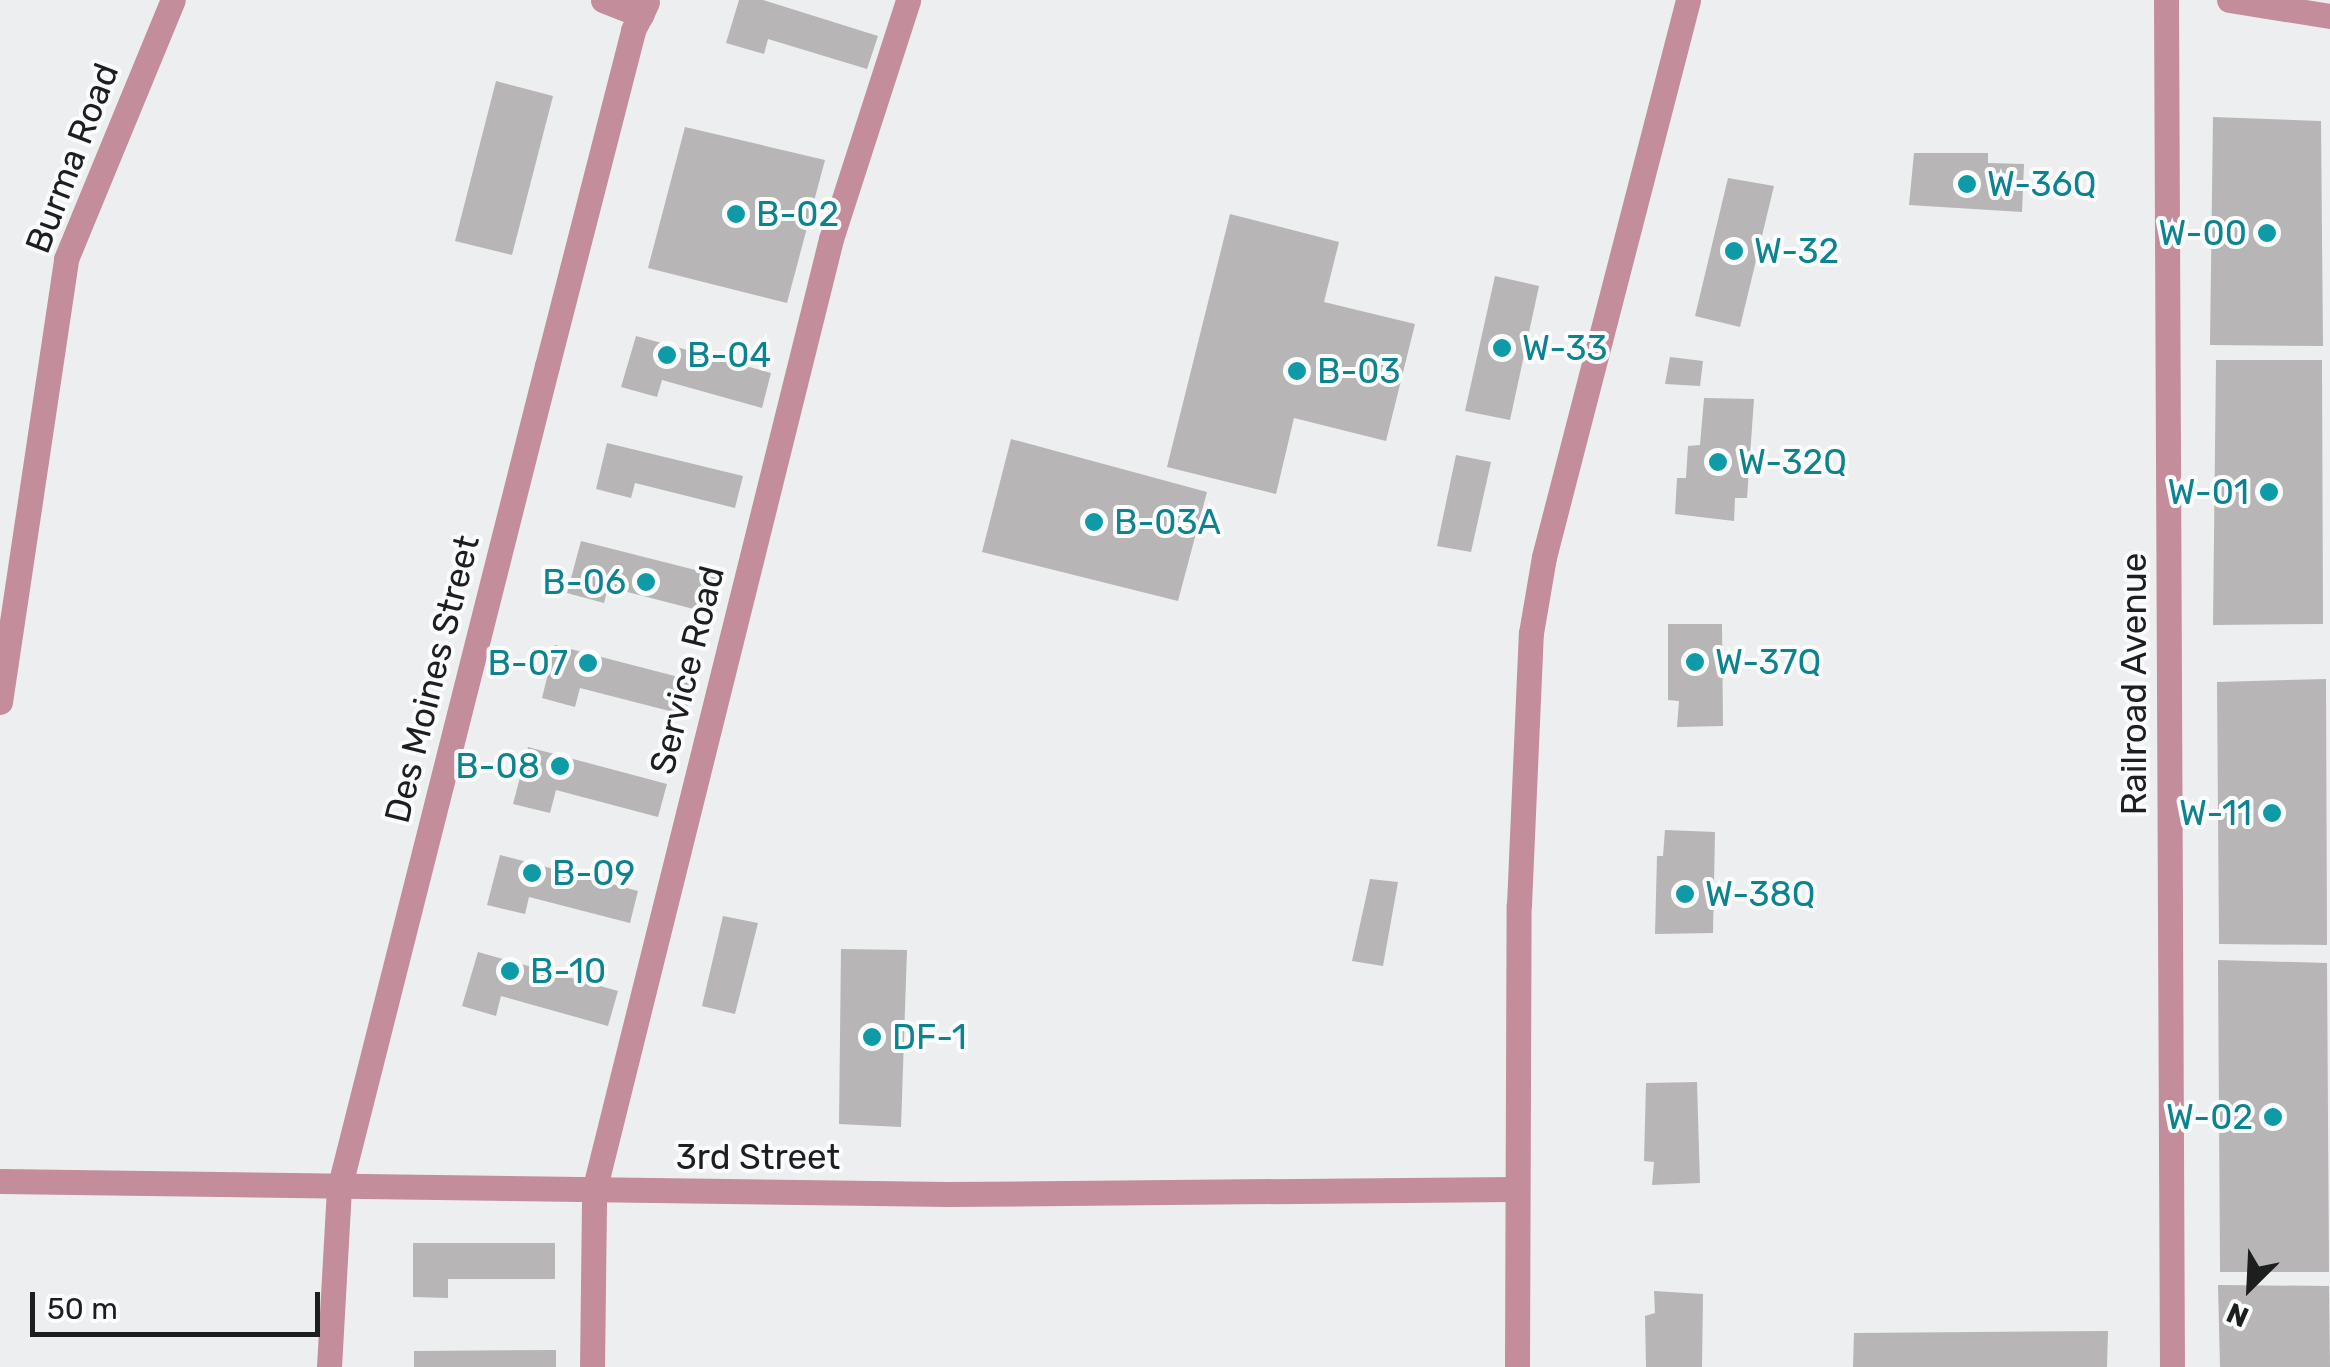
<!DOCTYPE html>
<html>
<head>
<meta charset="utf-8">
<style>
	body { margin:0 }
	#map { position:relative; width:2330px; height:1367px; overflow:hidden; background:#edeef0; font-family:Rubik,sans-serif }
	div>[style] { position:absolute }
	.building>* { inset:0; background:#b7b5b6 }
	.street>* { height:25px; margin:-12.5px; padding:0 12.5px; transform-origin:12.5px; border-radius:12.5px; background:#c38d9b }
	.dots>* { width:28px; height:28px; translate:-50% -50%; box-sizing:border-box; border:5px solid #fafcfd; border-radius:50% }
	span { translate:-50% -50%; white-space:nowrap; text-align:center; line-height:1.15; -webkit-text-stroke:8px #fafcfd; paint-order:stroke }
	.street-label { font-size:35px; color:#1d1e1e }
	.culture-label { font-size:35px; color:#0d838f }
	.left { translate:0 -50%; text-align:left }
	.right { translate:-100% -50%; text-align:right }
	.north { position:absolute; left:2200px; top:1237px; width:100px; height:100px; -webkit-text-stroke:8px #fafcfd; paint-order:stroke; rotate:204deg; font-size:28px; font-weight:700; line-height:40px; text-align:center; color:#1d1e1e }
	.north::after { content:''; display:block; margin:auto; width:35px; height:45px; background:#1d1e1e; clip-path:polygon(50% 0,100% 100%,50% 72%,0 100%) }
	.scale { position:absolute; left:30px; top:1292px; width:290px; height:45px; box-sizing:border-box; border:5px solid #1d1e1e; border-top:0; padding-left:12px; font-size:30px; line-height:35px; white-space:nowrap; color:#1d1e1e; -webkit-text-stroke:8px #fafcfd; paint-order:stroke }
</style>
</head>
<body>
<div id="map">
	<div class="building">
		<div style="clip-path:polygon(739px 0,763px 0,878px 36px,867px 69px,768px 39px,764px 54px,726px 43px)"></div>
		<div style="clip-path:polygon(496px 81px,553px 96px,512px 255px,455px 241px)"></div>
		<div style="clip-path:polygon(2213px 117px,2321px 121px,2323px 346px,2210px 345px)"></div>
		<div style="clip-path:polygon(685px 127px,825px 160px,787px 303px,648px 268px)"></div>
		<div style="clip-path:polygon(1914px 153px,1988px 153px,1988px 163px,2024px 164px,2022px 212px,1909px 205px)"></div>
		<div style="clip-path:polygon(1728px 178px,1774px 186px,1740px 327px,1695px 316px)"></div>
		<div style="clip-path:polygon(1230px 214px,1339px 242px,1324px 302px,1415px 324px,1386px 441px,1294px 418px,1276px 494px,1167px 467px)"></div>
		<div style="clip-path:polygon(1495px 276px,1539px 286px,1510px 420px,1465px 411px)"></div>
		<div style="clip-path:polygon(636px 336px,771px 373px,762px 408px,662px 380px,657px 397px,621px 387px)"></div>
		<div style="clip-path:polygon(1670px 357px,1703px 361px,1700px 386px,1665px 384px)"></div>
		<div style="clip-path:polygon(2216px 360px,2322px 360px,2323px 624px,2213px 625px)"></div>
		<div style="clip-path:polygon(1704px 398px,1754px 399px,1747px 498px,1735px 498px,1734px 521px,1675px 514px,1677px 478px,1686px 478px,1688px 446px,1700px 445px)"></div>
		<div style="clip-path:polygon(1011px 439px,1207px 492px,1178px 601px,982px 552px)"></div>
		<div style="clip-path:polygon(607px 443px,743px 476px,735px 508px,635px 483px,631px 498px,596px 489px)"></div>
		<div style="clip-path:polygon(1456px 455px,1491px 462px,1471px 552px,1437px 546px)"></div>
		<div style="clip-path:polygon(581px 541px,723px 577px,713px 614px,608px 587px,604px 603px,567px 593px)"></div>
		<div style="clip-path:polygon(1668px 624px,1722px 624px,1723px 726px,1677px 727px,1679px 701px,1668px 700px)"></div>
		<div style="clip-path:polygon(555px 645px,694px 681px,685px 715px,580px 688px,575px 707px,542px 698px)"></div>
		<div style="clip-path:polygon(2326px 679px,2327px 945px,2219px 944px,2217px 682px)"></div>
		<div style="clip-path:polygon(528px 747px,667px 784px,658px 817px,556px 790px,550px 813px,513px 804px)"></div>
		<div style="clip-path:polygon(1665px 830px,1715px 832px,1713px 933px,1655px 934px,1657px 856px,1663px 856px)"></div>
		<div style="clip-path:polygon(500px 855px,638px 891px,630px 923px,529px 897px,525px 914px,487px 905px)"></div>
		<div style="clip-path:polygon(1370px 879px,1398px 882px,1383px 966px,1352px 961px)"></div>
		<div style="clip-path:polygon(723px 916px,758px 923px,735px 1014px,702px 1006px)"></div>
		<div style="clip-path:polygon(841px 949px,907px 950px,901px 1127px,839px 1124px)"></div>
		<div style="clip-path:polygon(478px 952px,618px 991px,608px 1026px,501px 996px,496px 1016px,462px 1006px)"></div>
		<div style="clip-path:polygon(2218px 960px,2327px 963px,2329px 1272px,2220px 1272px)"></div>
		<div style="clip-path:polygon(1697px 1082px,1700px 1183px,1652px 1185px,1654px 1162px,1644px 1161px,1646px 1083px)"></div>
		<div style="clip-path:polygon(413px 1243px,555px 1243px,555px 1279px,448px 1279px,448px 1298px,413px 1297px)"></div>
		<div style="clip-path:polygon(2218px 1285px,2329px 1286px,2330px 1367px,2220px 1367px)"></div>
		<div style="clip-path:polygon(1654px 1291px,1703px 1294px,1702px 1367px,1646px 1367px,1645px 1316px,1655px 1313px)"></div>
		<div style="clip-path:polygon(2108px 1331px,2107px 1367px,1853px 1367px,1854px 1333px)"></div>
		<div style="clip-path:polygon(556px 1350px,556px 1367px,414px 1367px,414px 1351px)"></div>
	</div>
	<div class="street">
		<div style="left:603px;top:0;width:41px;rotate:21.5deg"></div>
		<div style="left:641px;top:15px;width:14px;rotate:-65deg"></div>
		<div style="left:2166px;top:0;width:1367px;rotate:89.75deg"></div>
		<div style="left:2229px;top:0;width:102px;rotate:9deg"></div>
		<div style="left:0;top:702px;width:448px;rotate:-81.5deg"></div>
		<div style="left:66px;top:259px;width:280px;rotate:-67.6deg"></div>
		<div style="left:0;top:1181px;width:948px;rotate:0.79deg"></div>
		<div style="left:948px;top:1194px;width:567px;rotate:-0.51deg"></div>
		<div style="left:329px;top:1367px;width:178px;rotate:-86.8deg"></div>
		<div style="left:339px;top:1189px;width:849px;rotate:-75.82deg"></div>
		<div style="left:547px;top:366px;width:347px;rotate:-75.6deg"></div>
		<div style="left:633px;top:30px;width:17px;rotate:-62deg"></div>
		<div style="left:592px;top:1367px;width:176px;rotate:-89.3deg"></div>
		<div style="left:594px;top:1191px;width:981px;rotate:-76.02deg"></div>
		<div style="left:831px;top:239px;width:251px;rotate:-72.1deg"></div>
		<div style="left:1517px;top:1367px;width:462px;rotate:-89.8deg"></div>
		<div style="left:1519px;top:905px;width:272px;rotate:-87.5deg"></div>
		<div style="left:1531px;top:633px;width:77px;rotate:-80.3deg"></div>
		<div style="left:1544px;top:557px;width:575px;rotate:-75.5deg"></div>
	</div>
	<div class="dots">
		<div style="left:1967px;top:184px;background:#0f9aa8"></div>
		<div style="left:736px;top:214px;background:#0f9aa8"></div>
		<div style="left:2267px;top:233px;background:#0f9aa8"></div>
		<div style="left:1734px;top:251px;background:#0f9aa8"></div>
		<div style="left:1502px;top:348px;background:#0f9aa8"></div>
		<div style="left:667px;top:355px;background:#0f9aa8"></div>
		<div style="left:1297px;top:371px;background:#0f9aa8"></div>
		<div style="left:1718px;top:462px;background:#0f9aa8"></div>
		<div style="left:2269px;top:492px;background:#0f9aa8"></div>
		<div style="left:1094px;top:522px;background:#0f9aa8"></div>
		<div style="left:646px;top:582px;background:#0f9aa8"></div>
		<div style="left:1695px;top:662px;background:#0f9aa8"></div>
		<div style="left:588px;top:663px;background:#0f9aa8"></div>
		<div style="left:560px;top:766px;background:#0f9aa8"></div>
		<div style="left:2272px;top:813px;background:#0f9aa8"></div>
		<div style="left:532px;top:873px;background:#0f9aa8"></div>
		<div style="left:1685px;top:894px;background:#0f9aa8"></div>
		<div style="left:510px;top:971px;background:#0f9aa8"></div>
		<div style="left:872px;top:1037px;background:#0f9aa8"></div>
		<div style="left:2273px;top:1117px;background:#0f9aa8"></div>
	</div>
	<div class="street-label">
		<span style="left:72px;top:158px;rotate:-69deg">Burma Road</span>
		<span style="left:687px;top:670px;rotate:-76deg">Service Road</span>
		<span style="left:432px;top:679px;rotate:-76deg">Des Moines Street</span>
		<span style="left:2134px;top:684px;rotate:-90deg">Railroad Avenue</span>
		<span style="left:758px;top:1157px">3rd Street</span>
	</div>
	<div class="culture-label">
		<span class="left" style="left:1987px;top:184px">W-36Q</span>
		<span class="left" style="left:756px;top:214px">B-02</span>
		<span class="right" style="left:2247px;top:233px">W-00</span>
		<span class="left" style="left:1754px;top:251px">W-32</span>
		<span class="left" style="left:1522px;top:348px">W-33</span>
		<span class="left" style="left:687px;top:355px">B-04</span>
		<span class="left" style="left:1317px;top:371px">B-03</span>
		<span class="left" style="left:1738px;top:462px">W-32Q</span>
		<span class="right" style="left:2249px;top:492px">W-01</span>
		<span class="left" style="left:1114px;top:522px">B-03A</span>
		<span class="right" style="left:626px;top:582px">B-06</span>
		<span class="left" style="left:1715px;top:662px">W-37Q</span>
		<span class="right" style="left:568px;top:663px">B-07</span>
		<span class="right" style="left:540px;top:766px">B-08</span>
		<span class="right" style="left:2252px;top:813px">W-11</span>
		<span class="left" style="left:552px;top:873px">B-09</span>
		<span class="left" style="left:1705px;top:894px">W-38Q</span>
		<span class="left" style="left:530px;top:971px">B-10</span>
		<span class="left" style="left:892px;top:1037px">DF-1</span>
		<span class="right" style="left:2253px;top:1117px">W-02</span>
	</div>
	<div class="north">N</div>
	<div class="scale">50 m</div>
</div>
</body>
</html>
